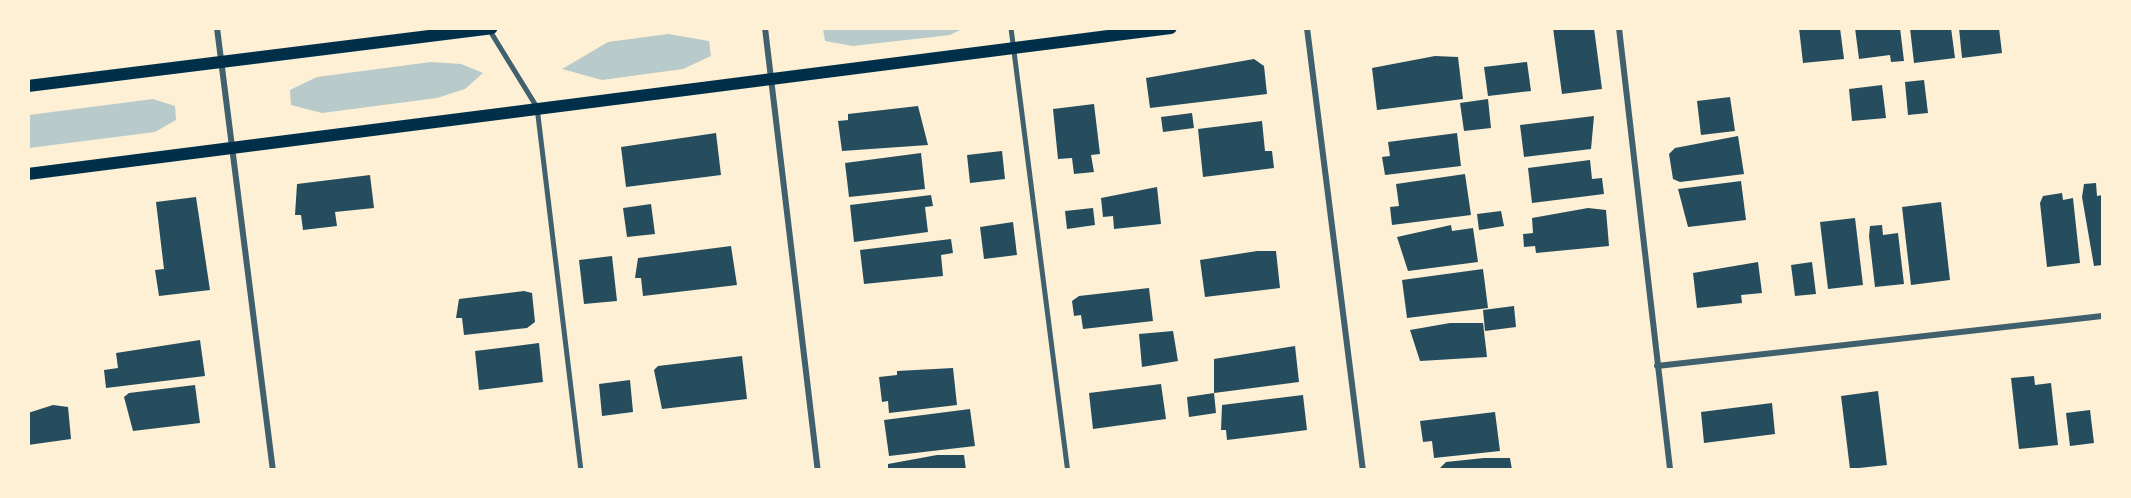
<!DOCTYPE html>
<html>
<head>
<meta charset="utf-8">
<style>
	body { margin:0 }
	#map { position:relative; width:2131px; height:498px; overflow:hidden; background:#fdf0d5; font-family:"Asap Condensed",sans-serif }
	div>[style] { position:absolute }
	.green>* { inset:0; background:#b9caca }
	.building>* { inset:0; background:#264d5e }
	.service>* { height:4.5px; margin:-2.25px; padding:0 2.25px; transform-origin:2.25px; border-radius:2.25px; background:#3f606c }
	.minor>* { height:6px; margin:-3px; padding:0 3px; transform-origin:3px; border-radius:3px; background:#3f606c }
	.secondary>* { height:12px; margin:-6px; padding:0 6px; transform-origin:6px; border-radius:6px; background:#003049 }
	span { translate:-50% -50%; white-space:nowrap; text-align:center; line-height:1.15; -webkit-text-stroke:4.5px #fdf0d5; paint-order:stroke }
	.frame { position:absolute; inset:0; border:30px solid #fdf0d5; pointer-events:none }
</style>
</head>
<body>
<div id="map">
	<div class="green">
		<div style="clip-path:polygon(823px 29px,823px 28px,962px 29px,950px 35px,853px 46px,825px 41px)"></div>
		<div style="clip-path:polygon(668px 34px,709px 41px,711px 56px,683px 69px,602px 80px,562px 69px,608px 42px)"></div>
		<div style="clip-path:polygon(431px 62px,461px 64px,483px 73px,465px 89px,437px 98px,322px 113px,291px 105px,290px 90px,317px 77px)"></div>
		<div style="clip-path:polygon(153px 99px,175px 106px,176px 120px,155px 132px,29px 148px,29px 115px)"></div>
	</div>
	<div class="building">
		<div style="clip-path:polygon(1553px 28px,1594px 28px,1602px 89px,1562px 94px)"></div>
		<div style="clip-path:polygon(1799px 28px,1840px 28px,1844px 59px,1803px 63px)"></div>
		<div style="clip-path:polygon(1855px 28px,1900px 28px,1904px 61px,1891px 62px,1890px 55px,1859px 59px)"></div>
		<div style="clip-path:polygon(1910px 28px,1951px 28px,1955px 58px,1914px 63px)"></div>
		<div style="clip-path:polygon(1959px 28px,1999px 28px,2002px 53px,1962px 58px)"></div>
		<div style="clip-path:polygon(1435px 56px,1458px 57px,1463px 99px,1377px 110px,1372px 68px)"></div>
		<div style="clip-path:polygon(1254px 59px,1264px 66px,1267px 94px,1150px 108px,1146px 78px)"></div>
		<div style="clip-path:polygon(1527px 62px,1531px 91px,1488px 96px,1484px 67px)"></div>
		<div style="clip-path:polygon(1924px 80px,1928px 113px,1908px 115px,1905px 82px)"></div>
		<div style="clip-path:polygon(1882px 85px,1886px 118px,1852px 121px,1849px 89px)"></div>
		<div style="clip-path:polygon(1730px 97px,1735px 131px,1701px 135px,1697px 101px)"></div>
		<div style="clip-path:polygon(1488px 99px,1491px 128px,1464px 131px,1460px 103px)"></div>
		<div style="clip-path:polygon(1094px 104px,1100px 154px,1091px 155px,1094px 172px,1074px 174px,1072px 158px,1058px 159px,1053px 109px)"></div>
		<div style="clip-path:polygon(918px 106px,928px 145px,842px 151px,838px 121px,848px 120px,848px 114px)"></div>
		<div style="clip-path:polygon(1192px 113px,1194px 128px,1163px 132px,1161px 117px)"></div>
		<div style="clip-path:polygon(1594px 116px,1591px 149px,1524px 157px,1520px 125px)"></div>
		<div style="clip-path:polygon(1262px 121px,1265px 151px,1272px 151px,1274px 168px,1203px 177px,1198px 129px)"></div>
		<div style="clip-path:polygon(716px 133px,721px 175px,626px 187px,621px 147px)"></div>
		<div style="clip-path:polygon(1457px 133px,1461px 166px,1385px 175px,1382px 157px,1390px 156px,1388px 142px)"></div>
		<div style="clip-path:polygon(1738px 136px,1744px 174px,1680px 182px,1673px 179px,1669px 154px,1675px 148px)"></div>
		<div style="clip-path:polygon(1002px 151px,1005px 179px,970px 183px,967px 155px)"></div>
		<div style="clip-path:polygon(921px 153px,925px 189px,849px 197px,845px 163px)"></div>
		<div style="clip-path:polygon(1590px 160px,1592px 179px,1602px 178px,1604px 194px,1532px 203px,1528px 168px)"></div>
		<div style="clip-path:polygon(1465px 174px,1471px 215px,1392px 225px,1390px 207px,1399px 206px,1396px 184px)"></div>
		<div style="clip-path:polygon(370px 175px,374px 208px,335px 212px,337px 226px,303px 230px,301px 215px,295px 215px,297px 184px)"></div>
		<div style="clip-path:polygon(1741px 181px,1746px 220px,1688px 227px,1678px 189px)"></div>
		<div style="clip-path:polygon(2096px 183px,2097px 196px,2102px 195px,2102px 265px,2094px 266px,2082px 197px,2084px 184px)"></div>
		<div style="clip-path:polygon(1157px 187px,1161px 224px,1114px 229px,1113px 216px,1103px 217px,1101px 198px)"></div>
		<div style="clip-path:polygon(2062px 193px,2063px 200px,2073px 198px,2080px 263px,2047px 267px,2040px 203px,2043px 196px)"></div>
		<div style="clip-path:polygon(931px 195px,933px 206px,925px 207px,928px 232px,854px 242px,850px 205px)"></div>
		<div style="clip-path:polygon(196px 197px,210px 290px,159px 296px,155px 270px,164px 269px,156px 202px)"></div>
		<div style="clip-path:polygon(1941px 202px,1950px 280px,1911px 285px,1902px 207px)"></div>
		<div style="clip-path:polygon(651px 204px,655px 234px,627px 237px,623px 208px)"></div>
		<div style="clip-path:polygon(1093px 208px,1095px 225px,1067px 229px,1065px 211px)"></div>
		<div style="clip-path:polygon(1588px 208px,1606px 210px,1609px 246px,1536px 253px,1535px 246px,1524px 247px,1523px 234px,1533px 233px,1532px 218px)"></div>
		<div style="clip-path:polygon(1501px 211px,1504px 226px,1479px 230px,1477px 214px)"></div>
		<div style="clip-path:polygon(1855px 218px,1863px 285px,1828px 289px,1820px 222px)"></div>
		<div style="clip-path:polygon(1013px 222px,1017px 255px,984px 259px,980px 227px)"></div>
		<div style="clip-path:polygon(1451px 225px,1452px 231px,1473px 228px,1478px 262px,1408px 271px,1397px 237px)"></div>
		<div style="clip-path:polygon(1882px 225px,1883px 235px,1898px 233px,1904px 284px,1875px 287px,1869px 236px,1870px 226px)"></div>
		<div style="clip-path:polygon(951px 239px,953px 253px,941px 255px,943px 276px,864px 284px,860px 250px)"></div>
		<div style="clip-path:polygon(731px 246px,737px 285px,643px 296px,641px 278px,635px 278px,638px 258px)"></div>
		<div style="clip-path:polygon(1257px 251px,1276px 251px,1280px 288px,1205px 297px,1200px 260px)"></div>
		<div style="clip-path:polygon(612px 256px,617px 301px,584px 304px,579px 260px)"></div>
		<div style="clip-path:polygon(1758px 262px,1762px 293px,1741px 295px,1742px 303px,1697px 308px,1693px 273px)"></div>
		<div style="clip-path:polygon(1812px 262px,1816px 294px,1795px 296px,1791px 265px)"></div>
		<div style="clip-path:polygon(1483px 269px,1488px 308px,1407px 318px,1402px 280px)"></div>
		<div style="clip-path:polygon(1149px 288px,1153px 321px,1083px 329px,1081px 315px,1074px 316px,1072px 301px,1079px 296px)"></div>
		<div style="clip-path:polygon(524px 291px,532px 293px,535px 322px,527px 328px,464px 335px,462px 318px,456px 318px,459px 299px)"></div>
		<div style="clip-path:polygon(1514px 306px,1516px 327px,1485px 331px,1483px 310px)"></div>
		<div style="clip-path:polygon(1450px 323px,1483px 323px,1487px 357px,1420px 361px,1410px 330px)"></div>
		<div style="clip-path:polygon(1173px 331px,1178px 361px,1142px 367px,1139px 334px)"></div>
		<div style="clip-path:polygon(200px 340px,205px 376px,106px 388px,104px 370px,118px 368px,116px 353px)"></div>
		<div style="clip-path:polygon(539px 343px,543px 382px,479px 390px,475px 351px)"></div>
		<div style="clip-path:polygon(1295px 346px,1299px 382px,1214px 393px,1214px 359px)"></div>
		<div style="clip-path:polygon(742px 356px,747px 399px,662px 409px,654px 370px,658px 366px)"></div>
		<div style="clip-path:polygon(953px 368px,957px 405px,889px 413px,888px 401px,882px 402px,879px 377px,897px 375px,897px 371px)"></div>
		<div style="clip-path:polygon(2034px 376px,2035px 385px,2051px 383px,2058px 445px,2019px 449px,2011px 378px)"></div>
		<div style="clip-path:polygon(630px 380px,633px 412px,602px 416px,599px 384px)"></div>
		<div style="clip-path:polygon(1161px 384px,1166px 419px,1093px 429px,1089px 393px)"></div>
		<div style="clip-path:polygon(195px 385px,200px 423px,133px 431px,124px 397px,129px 393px)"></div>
		<div style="clip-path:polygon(1878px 391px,1887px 465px,1850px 469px,1841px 396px)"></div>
		<div style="clip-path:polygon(1214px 393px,1216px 413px,1189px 417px,1187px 397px)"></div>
		<div style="clip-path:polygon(1303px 395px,1307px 430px,1227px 440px,1226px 430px,1221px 430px,1222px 405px)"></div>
		<div style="clip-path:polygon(1772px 403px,1775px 434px,1704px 443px,1701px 412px)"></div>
		<div style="clip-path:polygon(53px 405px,68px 407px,71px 439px,28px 445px,28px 413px)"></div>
		<div style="clip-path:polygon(970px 409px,975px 446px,889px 456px,884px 420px)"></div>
		<div style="clip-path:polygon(2090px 410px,2094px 443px,2070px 446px,2066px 413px)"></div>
		<div style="clip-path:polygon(1495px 412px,1500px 451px,1434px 458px,1432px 441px,1423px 442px,1420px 421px)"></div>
		<div style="clip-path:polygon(937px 455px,964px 455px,966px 470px,888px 470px,888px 464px)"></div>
		<div style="clip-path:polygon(1484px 458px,1510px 458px,1512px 470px,1438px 470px,1446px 462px)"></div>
	</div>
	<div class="service">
		<div style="left:1011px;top:28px;width:446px;rotate:82.7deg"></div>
		<div style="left:489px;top:29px;width:92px;rotate:58.4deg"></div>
		<div style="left:537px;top:107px;width:366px;rotate:83.1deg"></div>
	</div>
	<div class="minor">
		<div style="left:217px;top:28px;width:446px;rotate:82.8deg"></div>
		<div style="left:765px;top:28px;width:445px;rotate:83.2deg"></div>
		<div style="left:1307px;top:28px;width:446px;rotate:82.8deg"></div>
		<div style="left:1619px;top:28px;width:445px;rotate:83.4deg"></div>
		<div style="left:1657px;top:366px;width:448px;rotate:-6.4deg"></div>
	</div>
	<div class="secondary">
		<div style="left:28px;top:86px;width:467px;rotate:-7.1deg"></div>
		<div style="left:28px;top:174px;width:1152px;rotate:-7.28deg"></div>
	</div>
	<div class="frame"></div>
</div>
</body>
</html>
